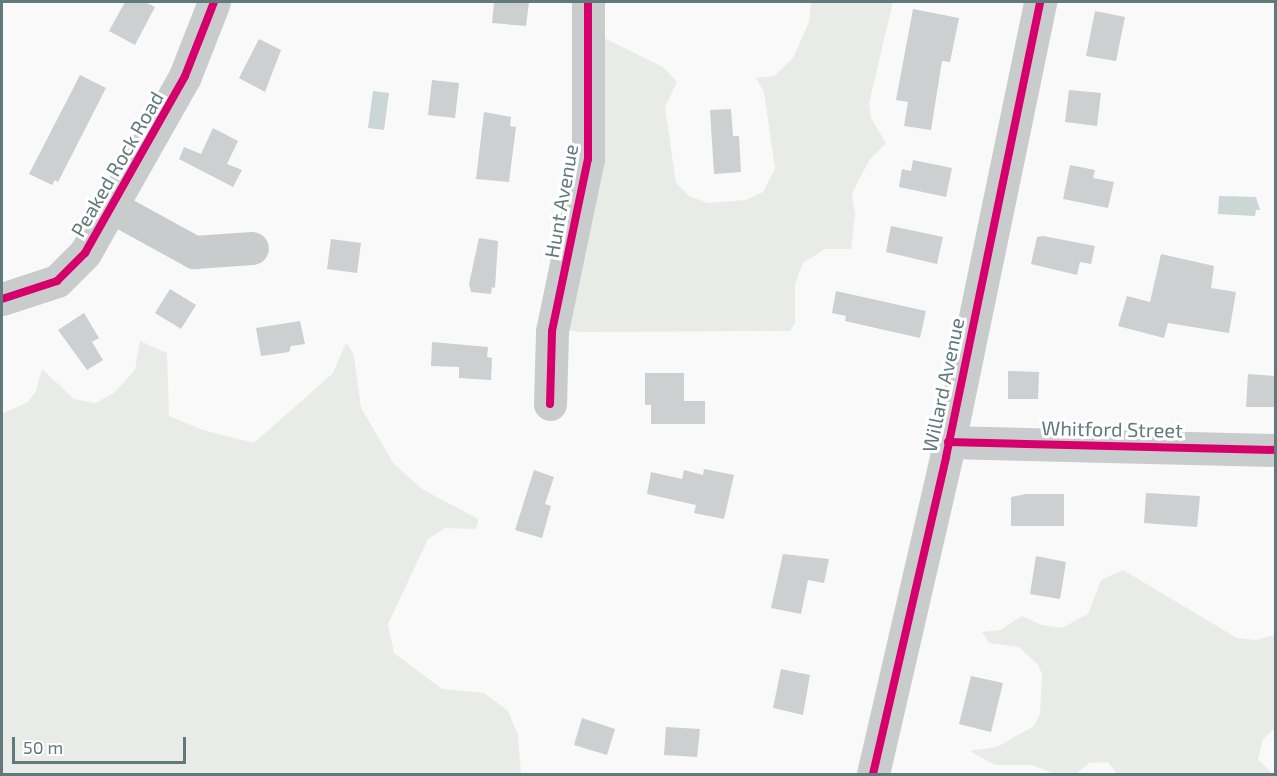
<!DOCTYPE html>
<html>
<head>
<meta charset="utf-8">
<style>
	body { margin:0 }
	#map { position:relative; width:1277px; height:776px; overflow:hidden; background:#f9f9f9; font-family:"Exo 2",sans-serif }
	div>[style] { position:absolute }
	.green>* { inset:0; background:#e9ebe6 }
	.water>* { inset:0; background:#cad7d5 }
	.building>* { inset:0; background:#cdd0d0 }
	.minor>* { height:33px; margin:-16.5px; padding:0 16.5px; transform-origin:16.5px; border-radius:16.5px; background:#c9cccd }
	.cycleway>* { height:8px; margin:-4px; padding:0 4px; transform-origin:4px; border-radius:4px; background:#d6006c }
	span { translate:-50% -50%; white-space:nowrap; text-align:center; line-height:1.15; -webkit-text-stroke:6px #fff; paint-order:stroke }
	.street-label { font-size:20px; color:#607a7c }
	.frame { position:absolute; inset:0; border:3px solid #607a7c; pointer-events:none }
	.scale { position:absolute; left:12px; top:737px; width:174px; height:27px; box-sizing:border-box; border:3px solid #607a7c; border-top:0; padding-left:8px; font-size:18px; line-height:21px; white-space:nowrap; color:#607a7c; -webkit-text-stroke:4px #fff; paint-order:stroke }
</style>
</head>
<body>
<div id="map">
	<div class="green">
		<div style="clip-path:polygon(811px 2px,893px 2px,869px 103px,871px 118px,886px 143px,870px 159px,852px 193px,855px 215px,851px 249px,825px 249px,803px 263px,795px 284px,795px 323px,790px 331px,581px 332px,552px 328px,596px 34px,663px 67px,677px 82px,665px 107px,676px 183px,689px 196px,708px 203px,746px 200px,763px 192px,775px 169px,764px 92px,756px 78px,774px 76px,793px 58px,809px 22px)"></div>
		<div style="clip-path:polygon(140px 341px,167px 353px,169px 416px,203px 430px,254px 443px,333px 373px,346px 343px,349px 346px,354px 356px,361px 408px,394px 464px,422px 489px,478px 519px,476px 529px,445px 528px,428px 539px,388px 624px,394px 653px,442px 689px,484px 693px,508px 711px,518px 735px,521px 774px,2px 774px,2px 414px,28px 402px,36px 391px,42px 369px,74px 399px,95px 403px,114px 393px,135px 370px)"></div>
		<div style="clip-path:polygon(1123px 570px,1237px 638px,1256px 640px,1275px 635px,1275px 728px,1263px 739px,1258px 759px,1273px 774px,1117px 774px,1108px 762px,1089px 763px,1076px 774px,1055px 774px,1032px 765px,995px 765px,970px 751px,997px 747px,1034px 726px,1040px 714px,1042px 674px,1038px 665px,1019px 647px,989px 643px,982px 632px,1000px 630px,1022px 616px,1042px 625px,1062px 628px,1088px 614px,1101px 580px)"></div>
	</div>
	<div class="water">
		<div style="clip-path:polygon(373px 91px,389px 93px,384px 130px,368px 128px)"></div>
		<div style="clip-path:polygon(1219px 196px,1256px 197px,1260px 210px,1256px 210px,1255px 216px,1218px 214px)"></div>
	</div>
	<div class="building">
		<div style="clip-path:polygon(125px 2px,145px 2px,155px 7px,135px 45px,109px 31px)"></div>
		<div style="clip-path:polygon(494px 2px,529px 2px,526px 26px,492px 23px)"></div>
		<div style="clip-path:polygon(913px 9px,959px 18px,950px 62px,942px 61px,931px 130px,904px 126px,908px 102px,896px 100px)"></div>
		<div style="clip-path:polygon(1095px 11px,1125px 17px,1116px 61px,1086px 56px)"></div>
		<div style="clip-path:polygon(259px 39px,281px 50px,265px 92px,239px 78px)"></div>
		<div style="clip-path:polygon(80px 75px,106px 88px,58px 182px,55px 180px,52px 185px,29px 174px)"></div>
		<div style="clip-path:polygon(432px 80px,459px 83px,455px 118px,428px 115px)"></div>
		<div style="clip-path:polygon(1069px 90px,1101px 93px,1097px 126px,1065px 122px)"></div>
		<div style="clip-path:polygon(731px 109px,733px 136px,739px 136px,741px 172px,714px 174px,710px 110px)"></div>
		<div style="clip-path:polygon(484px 112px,511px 117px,510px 126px,516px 127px,509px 182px,476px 179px)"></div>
		<div style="clip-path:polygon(213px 128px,238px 141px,227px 164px,242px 170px,233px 187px,179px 159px,184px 147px,201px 154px)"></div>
		<div style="clip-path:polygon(913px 160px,952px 168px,946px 197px,899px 187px,902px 169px,911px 171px)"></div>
		<div style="clip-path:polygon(1070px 165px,1095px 170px,1093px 178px,1114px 182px,1108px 208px,1063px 199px)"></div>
		<div style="clip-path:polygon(891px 226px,943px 237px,937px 264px,886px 252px)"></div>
		<div style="clip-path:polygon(1043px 236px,1095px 246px,1091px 264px,1080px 262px,1077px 275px,1031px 264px,1037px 237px)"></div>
		<div style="clip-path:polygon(479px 238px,498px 241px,495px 288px,492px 287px,491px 294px,471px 292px,469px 284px)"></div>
		<div style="clip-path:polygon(331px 239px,361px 243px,357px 273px,327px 269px)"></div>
		<div style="clip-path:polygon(1161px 254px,1214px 266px,1211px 288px,1236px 292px,1229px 333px,1168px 323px,1164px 338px,1118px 326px,1127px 296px,1150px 302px)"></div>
		<div style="clip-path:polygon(170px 289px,196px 305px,181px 329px,155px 313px)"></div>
		<div style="clip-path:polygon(836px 291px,926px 311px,920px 338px,845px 321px,846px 316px,832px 313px)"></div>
		<div style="clip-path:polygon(84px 313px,99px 338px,92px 342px,103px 360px,87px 370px,58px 330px)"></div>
		<div style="clip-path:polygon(300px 321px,305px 344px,291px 346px,289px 352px,261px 356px,256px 328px)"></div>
		<div style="clip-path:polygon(432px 342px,488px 347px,487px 357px,492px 358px,491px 380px,459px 378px,459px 367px,431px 366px)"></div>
		<div style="clip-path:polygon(1008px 371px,1039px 372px,1038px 399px,1008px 399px)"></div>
		<div style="clip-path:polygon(645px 373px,684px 373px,684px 401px,705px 401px,705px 424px,651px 424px,651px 405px,645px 405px)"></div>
		<div style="clip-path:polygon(1248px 374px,1275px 376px,1275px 407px,1246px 407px)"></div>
		<div style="clip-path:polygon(704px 469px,734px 475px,724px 519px,694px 513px,696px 505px,647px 494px,651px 472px,682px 479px,684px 470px,703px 475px)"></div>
		<div style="clip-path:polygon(534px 470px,554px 477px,545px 504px,551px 506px,542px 538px,515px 530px)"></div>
		<div style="clip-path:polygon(1146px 493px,1200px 496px,1197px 527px,1144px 523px)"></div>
		<div style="clip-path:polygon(1026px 494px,1064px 494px,1064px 526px,1011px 526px,1011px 497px)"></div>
		<div style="clip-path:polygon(783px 554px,829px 559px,824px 583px,808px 580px,801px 614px,771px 608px)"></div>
		<div style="clip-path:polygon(1036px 556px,1066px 562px,1060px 599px,1030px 594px)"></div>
		<div style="clip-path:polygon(781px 669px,810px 675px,803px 715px,773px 708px)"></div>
		<div style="clip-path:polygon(971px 676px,1003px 683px,991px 732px,959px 724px)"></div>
		<div style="clip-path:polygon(582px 718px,615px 729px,607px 755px,574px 745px)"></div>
		<div style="clip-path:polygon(666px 727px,700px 729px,697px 757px,664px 755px)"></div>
	</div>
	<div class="minor">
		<div style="left:112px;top:207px;width:94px;rotate:28.8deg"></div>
		<div style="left:194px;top:252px;width:58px;rotate:-3.9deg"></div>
		<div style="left:2px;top:299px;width:58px;rotate:-18.1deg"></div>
		<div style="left:57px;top:281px;width:40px;rotate:-45deg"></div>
		<div style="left:85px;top:253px;width:203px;rotate:-60.5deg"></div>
		<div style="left:185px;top:76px;width:79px;rotate:-68.6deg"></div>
		<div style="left:550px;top:404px;width:73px;rotate:-88.4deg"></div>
		<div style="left:552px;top:331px;width:176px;rotate:-78.2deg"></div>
		<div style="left:588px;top:159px;width:157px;rotate:-90deg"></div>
		<div style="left:948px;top:442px;width:328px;rotate:1.4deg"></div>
		<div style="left:873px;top:774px;width:325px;rotate:-77deg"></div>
		<div style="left:946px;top:457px;width:465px;rotate:-78.3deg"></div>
	</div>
	<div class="cycleway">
		<div style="left:2px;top:299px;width:58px;rotate:-18.1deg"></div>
		<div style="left:57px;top:281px;width:40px;rotate:-45deg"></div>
		<div style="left:85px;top:253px;width:203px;rotate:-60.5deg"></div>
		<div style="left:185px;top:76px;width:79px;rotate:-68.6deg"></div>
		<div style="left:550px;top:404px;width:73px;rotate:-88.4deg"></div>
		<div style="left:552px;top:331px;width:176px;rotate:-78.2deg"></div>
		<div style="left:588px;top:159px;width:157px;rotate:-90deg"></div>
		<div style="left:948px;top:442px;width:328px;rotate:1.4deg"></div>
		<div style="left:873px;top:774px;width:325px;rotate:-77deg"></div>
		<div style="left:946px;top:457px;width:465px;rotate:-78.3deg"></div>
	</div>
	<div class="street-label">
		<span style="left:117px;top:164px;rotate:-60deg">Peaked Rock Road</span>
		<span style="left:561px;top:201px;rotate:-80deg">Hunt Avenue</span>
		<span style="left:943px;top:385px;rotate:-78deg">Willard Avenue</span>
		<span style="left:1112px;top:429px;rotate:1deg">Whitford Street</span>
	</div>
	<div class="frame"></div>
	<div class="scale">50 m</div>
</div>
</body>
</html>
